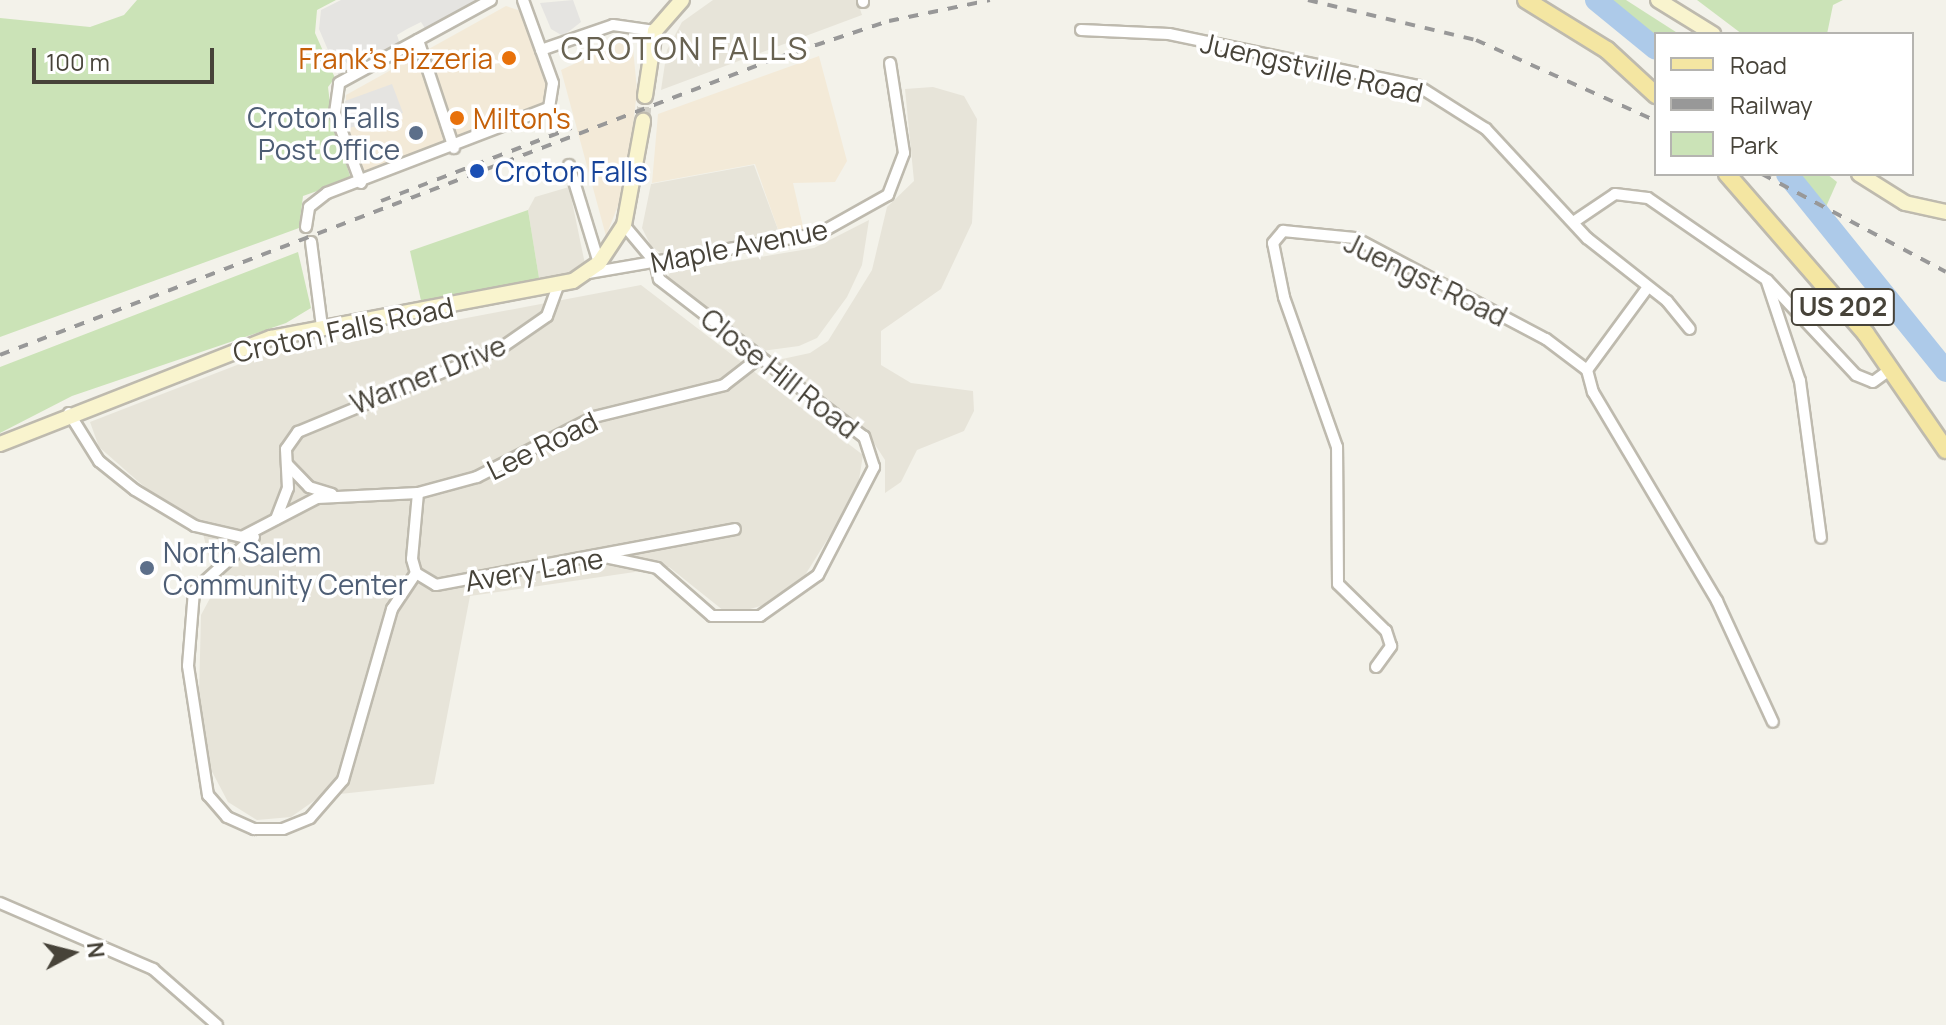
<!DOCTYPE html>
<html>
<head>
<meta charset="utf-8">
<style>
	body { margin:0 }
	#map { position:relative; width:1946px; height:1025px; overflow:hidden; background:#f3f2ea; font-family:Manrope,sans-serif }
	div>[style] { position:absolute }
	.residential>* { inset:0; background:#e7e4d9 }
	.commercial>* { inset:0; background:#f3ead8 }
	.green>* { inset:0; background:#cbe3b7 }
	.parking>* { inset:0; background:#e5e4e1 }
	.river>* { height:22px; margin:-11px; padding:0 11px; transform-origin:11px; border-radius:11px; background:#adcae9 }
	.secondary-tunnel>* { height:14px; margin-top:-7px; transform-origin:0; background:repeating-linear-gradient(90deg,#d1cfc7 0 14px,transparent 0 21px) }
	.roads { filter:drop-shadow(2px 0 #bebaae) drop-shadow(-2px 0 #bebaae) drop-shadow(0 2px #bebaae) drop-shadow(0 -2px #bebaae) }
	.street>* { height:10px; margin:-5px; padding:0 5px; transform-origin:5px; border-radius:5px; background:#fff }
	.secondary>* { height:14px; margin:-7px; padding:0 7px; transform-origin:7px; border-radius:7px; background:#f9f4ce }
	.primary>* { height:16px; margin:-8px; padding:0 8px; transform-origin:8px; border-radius:8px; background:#f4e6a2 }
	.rail>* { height:4px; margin-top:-2px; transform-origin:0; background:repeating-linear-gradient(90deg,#989898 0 10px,transparent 0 20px) }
	.dots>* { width:22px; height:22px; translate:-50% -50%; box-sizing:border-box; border:4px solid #fff; border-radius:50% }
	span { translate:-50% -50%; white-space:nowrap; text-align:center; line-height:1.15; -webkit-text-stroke:7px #fff; paint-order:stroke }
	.shield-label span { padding:2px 6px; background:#fff; border:2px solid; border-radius:6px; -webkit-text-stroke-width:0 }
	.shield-label { font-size:26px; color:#474339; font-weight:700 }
	.food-label { font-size:28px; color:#c56008 }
	.right { translate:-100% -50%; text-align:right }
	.left { translate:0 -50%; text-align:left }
	.street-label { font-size:28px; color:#474339 }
	.service-label { font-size:28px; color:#4e5e75 }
	.transit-label { font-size:28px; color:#164399 }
	.quarter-label { font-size:32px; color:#686251; letter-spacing:2px }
	.legend { position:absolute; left:1654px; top:32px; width:260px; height:144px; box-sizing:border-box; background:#fff; border:2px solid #b5b4b0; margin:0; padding:10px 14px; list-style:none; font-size:24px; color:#474339 }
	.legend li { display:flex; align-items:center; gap:16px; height:40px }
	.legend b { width:40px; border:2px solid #b5b4b0 }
	.north { position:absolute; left:32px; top:913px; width:80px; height:80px; -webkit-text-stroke:6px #fff; paint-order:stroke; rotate:83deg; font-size:22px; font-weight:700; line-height:32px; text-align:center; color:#474339 }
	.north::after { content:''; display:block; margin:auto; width:28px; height:36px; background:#474339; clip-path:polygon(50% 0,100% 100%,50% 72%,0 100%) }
	.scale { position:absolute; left:32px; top:48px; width:182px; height:36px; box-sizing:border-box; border:4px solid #474339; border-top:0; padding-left:10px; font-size:24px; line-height:28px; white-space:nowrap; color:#474339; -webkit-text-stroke:6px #fff; paint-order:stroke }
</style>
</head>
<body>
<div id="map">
	<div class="residential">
		<div style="clip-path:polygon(713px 0,857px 0,862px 15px,661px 90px,667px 50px,682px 22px)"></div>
		<div style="clip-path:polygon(933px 87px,964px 96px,977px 119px,972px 223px,941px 289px,881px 331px,881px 365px,911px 383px,973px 391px,974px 411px,964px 431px,917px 450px,901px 482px,885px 493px,885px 460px,868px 434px,773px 361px,810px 353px,828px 341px,872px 270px,887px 207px,914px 181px,905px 89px)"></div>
		<div style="clip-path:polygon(754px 165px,780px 235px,662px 254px,651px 246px,642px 228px,651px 184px)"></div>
		<div style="clip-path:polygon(569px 187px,585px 264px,577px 275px,540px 284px,528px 210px,535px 197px)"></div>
		<div style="clip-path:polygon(869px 220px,862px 265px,847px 297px,817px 338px,799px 346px,762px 351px,667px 279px,670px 272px,814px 248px)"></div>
		<div style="clip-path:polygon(641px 285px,863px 455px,857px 492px,802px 580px,774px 602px,729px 615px,669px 567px,470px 596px,434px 784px,321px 796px,291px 817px,257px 820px,228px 802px,208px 764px,199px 695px,201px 615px,216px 587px,200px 521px,156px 497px,99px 447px,90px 422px,255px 358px)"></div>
	</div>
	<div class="commercial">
		<div style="clip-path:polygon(506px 6px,521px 11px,552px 91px,548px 105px,374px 175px,364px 170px,346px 122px,346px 95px)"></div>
		<div style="clip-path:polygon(619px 43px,633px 48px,637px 90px,627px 183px,606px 236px,561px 70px)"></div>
		<div style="clip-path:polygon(819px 56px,847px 161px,835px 182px,793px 183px,804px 231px,780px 235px,755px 164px,652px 183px,658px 114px)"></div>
	</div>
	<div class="green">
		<div style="clip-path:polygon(137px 0,336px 0,317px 10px,315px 33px,335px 78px,328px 87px,332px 120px,351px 179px,303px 196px,299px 228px,0 337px,0 18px,90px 27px,124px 15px)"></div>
		<div style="clip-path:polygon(1604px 0,1626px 0,1679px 34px,1656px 38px)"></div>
		<div style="clip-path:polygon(1697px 0,1843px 0,1833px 5px,1827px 34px,1742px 34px)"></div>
		<div style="clip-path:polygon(1799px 174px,1827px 174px,1837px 182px,1825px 209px)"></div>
		<div style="clip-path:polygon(528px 210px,540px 284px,422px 305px,410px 251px)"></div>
		<div style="clip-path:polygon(298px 252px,311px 308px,286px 323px,72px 396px,0 433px,0 367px)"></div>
	</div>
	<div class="parking">
		<div style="clip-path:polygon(341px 0,484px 0,426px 30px,421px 22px,407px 29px,397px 35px,400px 44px,352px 69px,345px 61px,339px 76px,319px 29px,321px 10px)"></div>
		<div style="clip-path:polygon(573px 0,581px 22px,563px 36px,551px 29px,540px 3px)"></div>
		<div style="clip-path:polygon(392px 84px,403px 113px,349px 128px,345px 101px)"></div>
	</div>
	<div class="river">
		<div style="left:1596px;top:0;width:77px;rotate:39.2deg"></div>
		<div style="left:1787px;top:174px;width:253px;rotate:51.1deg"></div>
	</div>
	<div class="secondary-tunnel">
		<div style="left:643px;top:121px;width:25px;rotate:-85deg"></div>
	</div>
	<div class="roads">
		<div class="street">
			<div style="left:863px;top:0;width:2px;rotate:90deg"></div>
			<div style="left:1081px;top:30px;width:88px;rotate:2.6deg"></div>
			<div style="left:1169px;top:34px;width:254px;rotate:11.8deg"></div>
			<div style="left:1418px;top:86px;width:80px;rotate:32.3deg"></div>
			<div style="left:1486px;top:129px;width:149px;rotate:47.2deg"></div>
			<div style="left:1587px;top:238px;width:102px;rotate:38.2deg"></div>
			<div style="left:1667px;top:301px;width:36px;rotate:51deg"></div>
			<div style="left:418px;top:40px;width:114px;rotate:71.6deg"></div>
			<div style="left:541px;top:50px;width:76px;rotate:-19.1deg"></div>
			<div style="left:613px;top:25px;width:42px;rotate:8.1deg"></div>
			<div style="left:569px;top:165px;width:102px;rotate:73deg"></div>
			<div style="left:361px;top:183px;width:75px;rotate:-110.4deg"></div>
			<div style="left:335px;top:113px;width:30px;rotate:-82deg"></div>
			<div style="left:339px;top:83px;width:173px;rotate:-28.6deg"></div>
			<div style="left:1575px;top:221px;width:48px;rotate:-34deg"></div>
			<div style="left:1615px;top:194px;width:33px;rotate:7deg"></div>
			<div style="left:1648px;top:198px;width:145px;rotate:34.6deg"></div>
			<div style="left:1767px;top:280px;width:130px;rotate:46.9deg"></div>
			<div style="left:1856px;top:375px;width:18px;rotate:22deg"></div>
			<div style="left:1873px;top:382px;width:24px;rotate:-36deg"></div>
			<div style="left:306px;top:227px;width:20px;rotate:-81deg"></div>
			<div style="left:309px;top:207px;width:23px;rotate:-38deg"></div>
			<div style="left:327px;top:193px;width:238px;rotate:-21deg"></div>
			<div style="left:549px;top:108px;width:25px;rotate:-81deg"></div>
			<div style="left:553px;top:83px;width:88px;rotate:-109.9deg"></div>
			<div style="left:311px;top:242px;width:86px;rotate:82.6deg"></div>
			<div style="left:589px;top:273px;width:234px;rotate:-9.8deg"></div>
			<div style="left:820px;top:233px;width:78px;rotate:-29.2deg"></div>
			<div style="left:888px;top:195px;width:45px;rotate:-69.1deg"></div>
			<div style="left:904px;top:153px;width:91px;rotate:-98.8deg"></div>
			<div style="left:1767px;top:282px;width:104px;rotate:71.6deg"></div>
			<div style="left:1800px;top:381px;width:158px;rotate:82.4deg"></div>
			<div style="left:1587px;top:370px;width:103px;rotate:-53.7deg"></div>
			<div style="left:69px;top:413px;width:57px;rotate:58deg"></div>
			<div style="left:99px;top:461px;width:46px;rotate:38.9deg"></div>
			<div style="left:135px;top:490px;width:70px;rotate:31deg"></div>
			<div style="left:195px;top:526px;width:48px;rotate:13.2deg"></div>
			<div style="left:242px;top:537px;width:85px;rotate:-27.5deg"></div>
			<div style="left:317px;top:498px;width:101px;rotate:-2.8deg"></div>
			<div style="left:418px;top:493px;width:61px;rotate:-15.2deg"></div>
			<div style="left:477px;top:477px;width:131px;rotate:-27.1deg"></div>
			<div style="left:594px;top:417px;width:134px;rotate:-13.8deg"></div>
			<div style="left:724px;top:385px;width:46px;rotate:-37.9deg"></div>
			<div style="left:287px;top:464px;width:32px;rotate:46deg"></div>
			<div style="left:309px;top:487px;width:24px;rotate:17deg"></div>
			<div style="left:418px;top:493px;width:66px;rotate:95.2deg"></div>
			<div style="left:412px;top:559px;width:15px;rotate:74deg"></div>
			<div style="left:416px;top:573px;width:23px;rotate:31deg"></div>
			<div style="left:436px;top:585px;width:304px;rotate:-10.6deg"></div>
			<div style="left:276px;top:519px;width:33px;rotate:-69deg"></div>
			<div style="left:288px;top:488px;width:39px;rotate:-93deg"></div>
			<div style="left:286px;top:449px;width:21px;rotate:-55deg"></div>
			<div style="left:298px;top:432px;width:220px;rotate:-22.5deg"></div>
			<div style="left:501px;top:348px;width:56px;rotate:-34.8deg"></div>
			<div style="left:547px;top:316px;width:32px;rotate:-70deg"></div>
			<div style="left:254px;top:537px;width:81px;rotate:138deg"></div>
			<div style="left:194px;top:591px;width:75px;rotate:94.6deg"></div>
			<div style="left:188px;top:666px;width:131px;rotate:81.2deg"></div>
			<div style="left:208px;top:795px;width:29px;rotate:49deg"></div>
			<div style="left:227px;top:817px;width:30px;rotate:24deg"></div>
			<div style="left:254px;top:829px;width:29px"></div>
			<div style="left:283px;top:829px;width:29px;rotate:-22deg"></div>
			<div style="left:310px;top:818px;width:50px;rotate:-49deg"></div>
			<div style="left:343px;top:780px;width:178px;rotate:-74deg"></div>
			<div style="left:392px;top:609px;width:43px;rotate:-56.3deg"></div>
			<div style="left:605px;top:557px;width:53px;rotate:11.9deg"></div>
			<div style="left:657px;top:568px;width:73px;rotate:41.1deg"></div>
			<div style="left:712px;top:616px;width:48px"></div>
			<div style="left:760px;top:616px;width:71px;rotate:-35.3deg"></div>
			<div style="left:818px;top:575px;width:122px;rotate:-62.6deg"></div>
			<div style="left:874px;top:467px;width:32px;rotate:-108deg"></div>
			<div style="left:864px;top:437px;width:259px;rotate:-142.4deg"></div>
			<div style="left:659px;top:279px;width:17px;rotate:-103deg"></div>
			<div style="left:655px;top:262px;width:48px;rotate:-130deg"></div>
			<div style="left:1376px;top:667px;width:26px;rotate:-54deg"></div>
			<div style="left:1391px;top:646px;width:16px;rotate:-108deg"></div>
			<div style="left:1386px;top:631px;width:67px;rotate:-135.6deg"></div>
			<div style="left:1338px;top:584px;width:137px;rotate:-90.4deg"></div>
			<div style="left:1337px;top:447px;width:159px;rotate:-109.5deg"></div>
			<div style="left:1284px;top:297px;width:55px;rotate:-101.5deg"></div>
			<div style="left:1273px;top:243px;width:16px;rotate:-50deg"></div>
			<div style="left:1283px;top:231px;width:72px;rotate:5.6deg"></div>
			<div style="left:1355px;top:238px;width:216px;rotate:27.9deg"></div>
			<div style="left:1546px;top:339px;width:51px;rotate:37.1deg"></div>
			<div style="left:1587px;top:370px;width:23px;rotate:75deg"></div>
			<div style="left:1593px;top:392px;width:243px;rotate:59.3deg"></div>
			<div style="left:1717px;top:601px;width:133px;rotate:65.2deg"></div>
			<div style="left:0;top:903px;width:167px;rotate:23.3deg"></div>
			<div style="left:153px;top:969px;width:85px;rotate:41.2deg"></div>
		</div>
		<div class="secondary">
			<div style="left:1658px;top:0;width:65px;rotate:31.7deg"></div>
			<div style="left:645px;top:96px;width:66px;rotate:-81.3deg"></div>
			<div style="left:655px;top:31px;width:41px;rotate:-48.9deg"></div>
			<div style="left:1859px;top:174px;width:54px;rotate:32.2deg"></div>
			<div style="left:1905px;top:203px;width:42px;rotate:12.4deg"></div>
			<div style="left:0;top:444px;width:291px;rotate:-21.4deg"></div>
			<div style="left:271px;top:338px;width:307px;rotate:-10.7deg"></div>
			<div style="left:573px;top:281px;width:32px;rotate:-35deg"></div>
			<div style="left:599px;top:263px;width:45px;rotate:-56.7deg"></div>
			<div style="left:624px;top:225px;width:106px;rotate:-79.6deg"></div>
		</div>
		<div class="primary">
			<div style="left:1526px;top:0;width:95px;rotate:31.7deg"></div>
			<div style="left:1607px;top:50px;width:67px;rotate:42.6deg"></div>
			<div style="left:1727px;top:174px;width:212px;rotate:49deg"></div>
			<div style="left:1866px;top:334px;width:141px;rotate:55.4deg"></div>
		</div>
	</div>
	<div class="rail">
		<div style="left:1308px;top:0;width:173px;rotate:13.4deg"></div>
		<div style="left:1476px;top:40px;width:197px;rotate:24.2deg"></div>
		<div style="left:1762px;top:174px;width:208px;rotate:28deg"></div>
		<div style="left:381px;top:201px;width:204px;rotate:-21deg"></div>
		<div style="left:0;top:355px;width:832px;rotate:-20.92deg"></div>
		<div style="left:777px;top:58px;width:118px;rotate:-18.3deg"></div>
		<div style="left:889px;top:21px;width:103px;rotate:-11.7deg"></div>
	</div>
	<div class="dots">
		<div style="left:509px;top:58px;background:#e8710a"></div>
		<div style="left:457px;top:118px;background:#e8710a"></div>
		<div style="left:416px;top:133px;background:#5c6f8a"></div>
		<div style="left:477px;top:171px;background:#1a4fb4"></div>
		<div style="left:147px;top:568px;background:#5c6f8a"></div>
	</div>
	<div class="shield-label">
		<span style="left:1843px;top:307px">US 202</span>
	</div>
	<div class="food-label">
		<span class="right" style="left:493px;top:58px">Frank's Pizzeria</span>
		<span class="left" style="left:473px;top:118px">Milton's</span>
	</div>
	<div class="street-label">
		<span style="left:1312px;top:67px;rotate:13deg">Juengstville Road</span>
		<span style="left:739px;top:245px;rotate:-11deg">Maple Avenue</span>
		<span style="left:1426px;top:279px;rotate:26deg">Juengst Road</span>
		<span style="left:343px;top:329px;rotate:-12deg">Croton Falls Road</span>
		<span style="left:780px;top:373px;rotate:38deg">Close Hill Road</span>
		<span style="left:428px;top:374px;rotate:-22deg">Warner Drive</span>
		<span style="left:542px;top:445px;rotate:-26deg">Lee Road</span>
		<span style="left:534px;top:569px;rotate:-10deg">Avery Lane</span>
	</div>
	<div class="service-label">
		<span class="right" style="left:400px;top:133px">Croton Falls<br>Post Office</span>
		<span class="left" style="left:163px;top:568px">North Salem<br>Community Center</span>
	</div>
	<div class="transit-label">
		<span class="left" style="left:495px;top:171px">Croton Falls</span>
	</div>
	<div class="quarter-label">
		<span style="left:685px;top:48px">CROTON FALLS</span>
	</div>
	<ul class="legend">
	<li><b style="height:10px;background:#f4e6a2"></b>Road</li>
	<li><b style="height:10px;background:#989898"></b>Railway</li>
	<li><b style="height:22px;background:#cbe3b7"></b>Park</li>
	</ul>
	<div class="north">N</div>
	<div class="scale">100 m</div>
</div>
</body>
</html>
